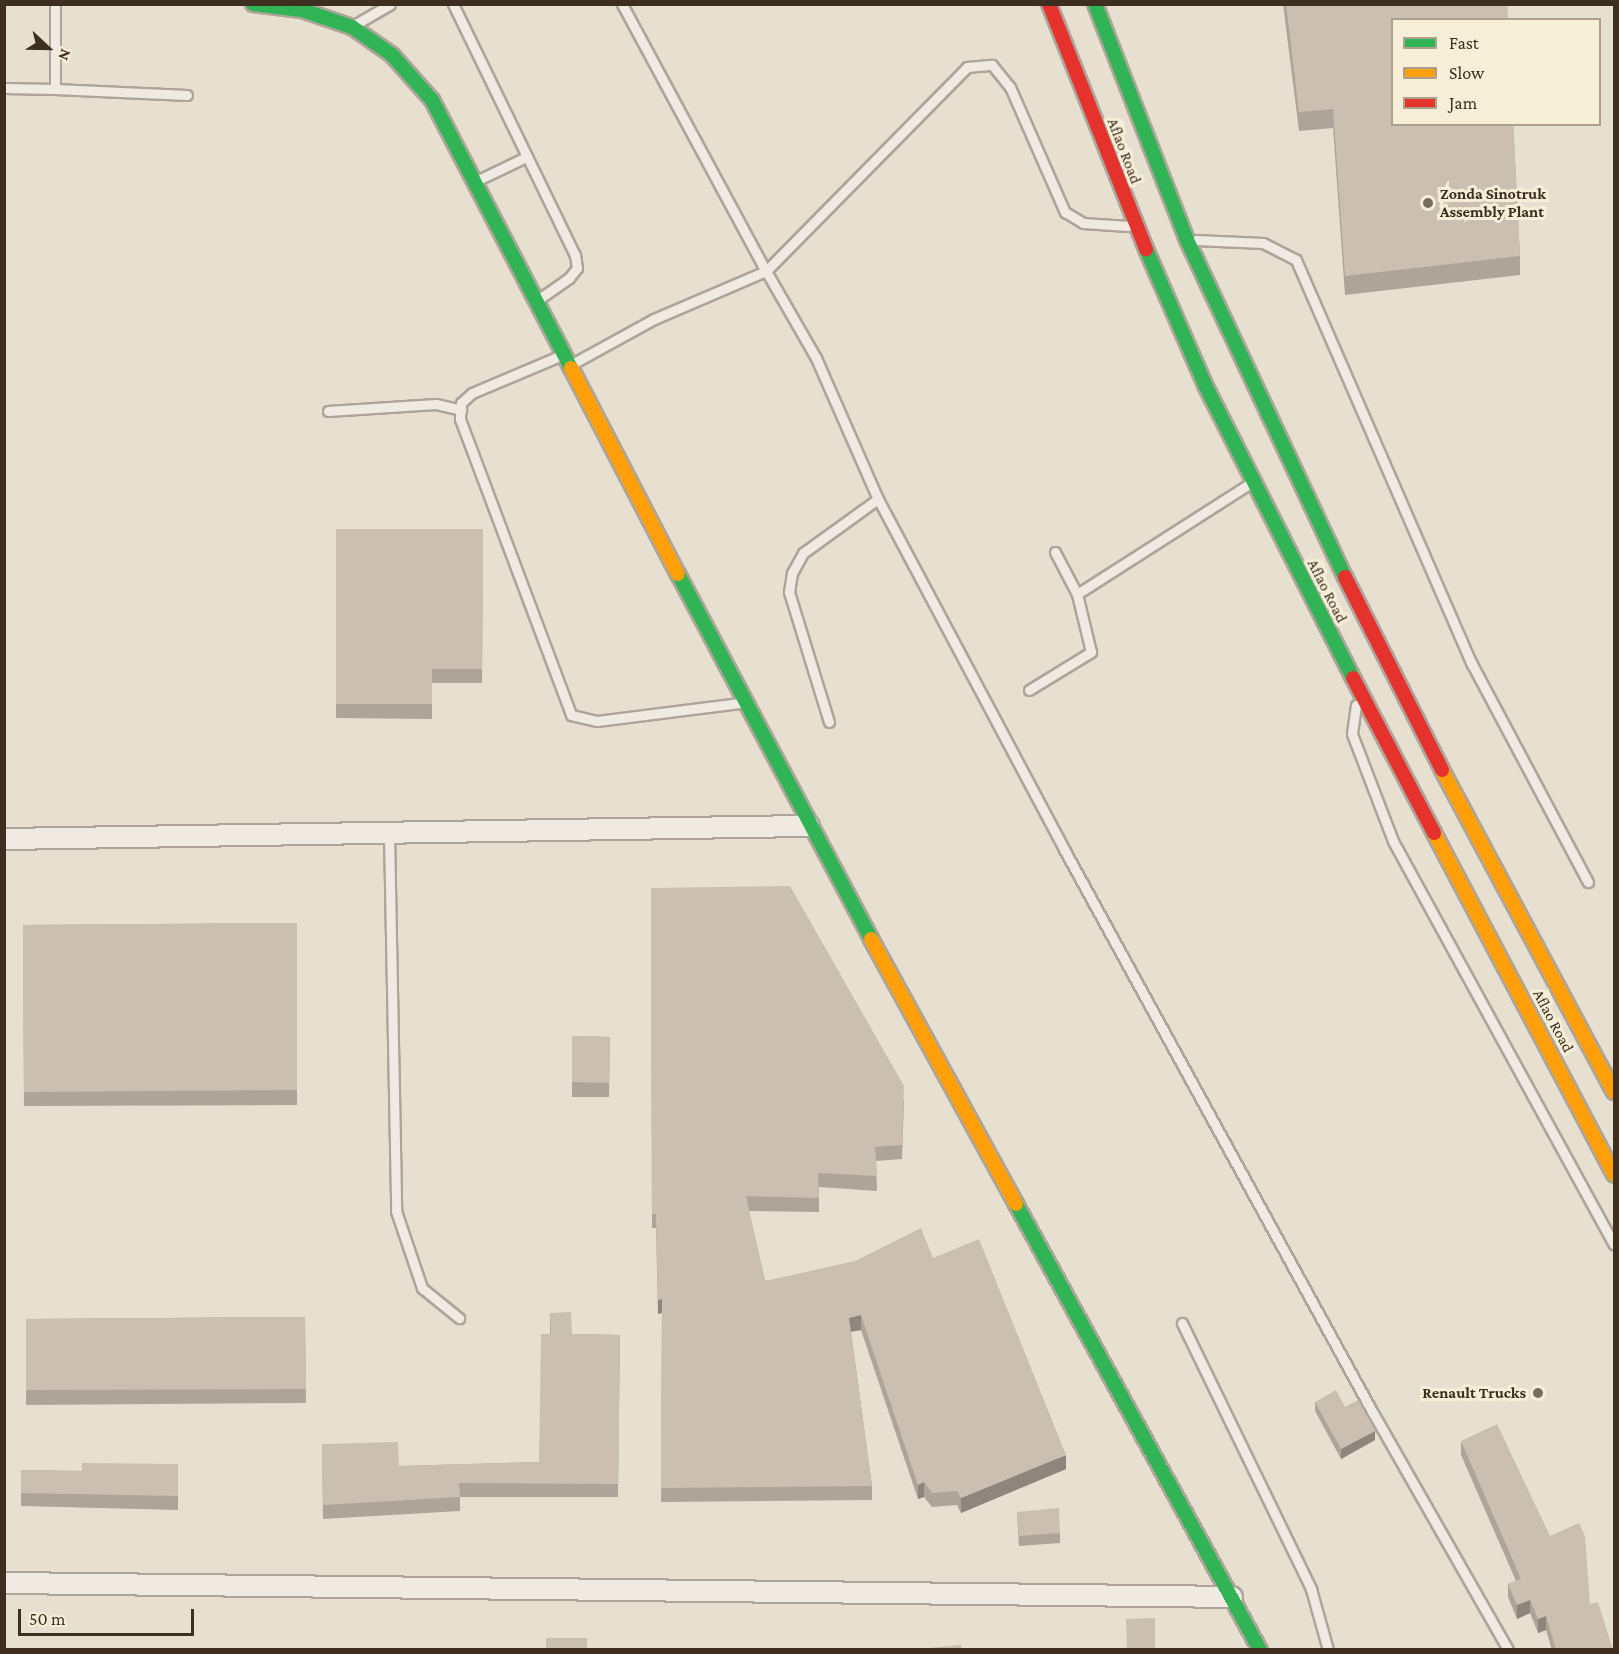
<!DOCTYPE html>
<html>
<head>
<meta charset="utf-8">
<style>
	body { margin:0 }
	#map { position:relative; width:1619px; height:1654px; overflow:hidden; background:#e7e0d1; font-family:"Crimson Pro",serif }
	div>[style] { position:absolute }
	.roads { filter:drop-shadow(2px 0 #ada599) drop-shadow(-2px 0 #ada599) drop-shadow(0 2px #ada599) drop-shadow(0 -2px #ada599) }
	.lane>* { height:9px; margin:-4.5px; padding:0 4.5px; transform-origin:4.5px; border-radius:4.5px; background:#efebe3 }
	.street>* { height:20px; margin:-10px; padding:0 10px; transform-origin:10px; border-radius:10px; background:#efebe3 }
	.fast>* { height:14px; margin:-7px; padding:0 7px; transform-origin:7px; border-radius:7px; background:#30b455 }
	.slow>* { height:14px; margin:-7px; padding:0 7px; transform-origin:7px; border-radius:7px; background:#ff9f0a }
	.jam>* { height:14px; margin:-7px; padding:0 7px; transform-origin:7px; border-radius:7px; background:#e5322d }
	.wall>* { inset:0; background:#afa499 }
	.shaded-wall>* { inset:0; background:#8e867d }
	.building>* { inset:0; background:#cbbfb2 }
	.dots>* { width:16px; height:16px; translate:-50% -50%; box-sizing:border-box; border:3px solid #f7eed8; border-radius:50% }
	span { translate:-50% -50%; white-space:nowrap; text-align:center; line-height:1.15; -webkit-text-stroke:6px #f7eed8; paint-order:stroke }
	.street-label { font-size:16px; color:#3d2e20 }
	.poi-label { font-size:16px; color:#3d2e20; font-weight:700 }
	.left { translate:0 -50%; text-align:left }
	.right { translate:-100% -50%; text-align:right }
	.frame { position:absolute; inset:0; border:6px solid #3d2e20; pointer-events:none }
	.legend { position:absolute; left:1391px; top:18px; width:210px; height:108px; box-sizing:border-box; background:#f7eed8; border:2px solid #ada18e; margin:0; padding:8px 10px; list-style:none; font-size:18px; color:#3d2e20 }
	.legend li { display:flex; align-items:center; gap:12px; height:30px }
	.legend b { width:30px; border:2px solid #ada18e }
	.north { position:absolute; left:18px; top:18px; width:60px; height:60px; -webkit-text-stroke:4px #f7eed8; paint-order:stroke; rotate:112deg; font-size:16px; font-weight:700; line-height:24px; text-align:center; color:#3d2e20 }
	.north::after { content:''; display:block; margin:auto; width:21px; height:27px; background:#3d2e20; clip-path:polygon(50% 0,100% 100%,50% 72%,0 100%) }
	.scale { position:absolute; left:18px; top:1609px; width:176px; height:27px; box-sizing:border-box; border:3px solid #3d2e20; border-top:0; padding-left:8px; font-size:18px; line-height:21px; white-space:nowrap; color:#3d2e20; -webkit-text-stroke:4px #f7eed8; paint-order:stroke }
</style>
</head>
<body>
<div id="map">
	<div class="roads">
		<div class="lane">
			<div style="left:55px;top:4px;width:85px;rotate:90deg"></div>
			<div style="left:55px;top:89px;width:132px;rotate:2.6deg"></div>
			<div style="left:453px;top:4px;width:279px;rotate:64.1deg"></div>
			<div style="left:575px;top:255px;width:13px;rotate:81deg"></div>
			<div style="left:577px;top:268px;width:13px;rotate:129deg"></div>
			<div style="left:569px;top:278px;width:37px;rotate:145deg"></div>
			<div style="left:622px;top:4px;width:303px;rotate:61.7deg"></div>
			<div style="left:766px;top:271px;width:286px;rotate:-45.4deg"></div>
			<div style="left:967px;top:67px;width:25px;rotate:-5deg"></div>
			<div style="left:992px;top:65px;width:28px;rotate:51deg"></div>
			<div style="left:1010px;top:87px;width:137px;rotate:66.3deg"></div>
			<div style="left:1065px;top:212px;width:21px;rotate:31deg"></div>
			<div style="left:1083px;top:223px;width:45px;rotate:3.8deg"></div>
			<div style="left:356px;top:24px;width:39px;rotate:-30deg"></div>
			<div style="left:4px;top:88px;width:51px;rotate:1.1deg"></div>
			<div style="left:476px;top:181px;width:55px;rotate:-25.6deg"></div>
			<div style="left:1196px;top:240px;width:67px;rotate:2.6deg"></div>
			<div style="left:1263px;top:243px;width:37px;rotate:27deg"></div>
			<div style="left:1296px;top:260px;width:441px;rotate:66.5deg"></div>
			<div style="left:1472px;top:664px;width:247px;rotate:62deg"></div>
			<div style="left:562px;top:355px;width:98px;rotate:157.1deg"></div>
			<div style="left:472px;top:393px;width:15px;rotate:138deg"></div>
			<div style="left:461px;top:403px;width:16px;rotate:94deg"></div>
			<div style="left:460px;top:419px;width:316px;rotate:69.4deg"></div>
			<div style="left:571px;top:715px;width:27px;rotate:13deg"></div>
			<div style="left:597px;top:721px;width:144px;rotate:-7.2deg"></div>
			<div style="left:572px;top:364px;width:94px;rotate:-28.8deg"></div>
			<div style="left:654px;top:319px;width:122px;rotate:-23.2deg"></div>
			<div style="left:766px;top:271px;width:100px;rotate:60.1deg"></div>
			<div style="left:816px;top:358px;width:154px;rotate:66.3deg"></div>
			<div style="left:878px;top:499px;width:399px;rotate:62deg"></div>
			<div style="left:1065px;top:851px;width:641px;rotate:61.28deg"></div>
			<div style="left:1373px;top:1413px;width:273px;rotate:60.3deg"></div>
			<div style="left:328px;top:411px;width:108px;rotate:-3.7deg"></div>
			<div style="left:436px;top:404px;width:26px;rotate:13deg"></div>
			<div style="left:1055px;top:552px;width:47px;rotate:62.4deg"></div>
			<div style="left:1029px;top:690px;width:73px;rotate:-31.5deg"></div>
			<div style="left:1091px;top:652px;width:60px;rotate:-103.6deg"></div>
			<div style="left:1077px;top:594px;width:204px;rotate:-32.6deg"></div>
			<div style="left:1356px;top:705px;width:29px;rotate:98deg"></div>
			<div style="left:1352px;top:734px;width:115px;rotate:69deg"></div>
			<div style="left:1393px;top:841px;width:460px;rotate:61.3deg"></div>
			<div style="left:829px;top:722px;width:136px;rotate:-107.1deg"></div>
			<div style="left:789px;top:592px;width:19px;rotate:-81deg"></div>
			<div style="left:792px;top:573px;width:23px;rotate:-61deg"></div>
			<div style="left:803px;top:553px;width:92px;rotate:-35.8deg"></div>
			<div style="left:389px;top:833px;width:378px;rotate:88.9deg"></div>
			<div style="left:396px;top:1211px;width:81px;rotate:71.3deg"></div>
			<div style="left:422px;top:1288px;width:48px;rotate:39deg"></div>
			<div style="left:1182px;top:1323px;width:296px;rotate:64.1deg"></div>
			<div style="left:1311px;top:1589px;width:63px;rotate:74.4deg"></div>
		</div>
		<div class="street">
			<div style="left:4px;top:839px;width:805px;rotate:-0.93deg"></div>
			<div style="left:4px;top:1583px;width:1228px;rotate:0.65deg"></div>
		</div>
		<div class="fast">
			<div style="left:253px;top:4px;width:49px;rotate:7deg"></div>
			<div style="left:302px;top:10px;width:53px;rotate:18.8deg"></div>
			<div style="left:352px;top:27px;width:49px;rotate:35deg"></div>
			<div style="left:392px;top:55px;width:60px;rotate:48.4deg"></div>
			<div style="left:432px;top:100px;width:302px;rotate:62.6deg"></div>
			<div style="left:1095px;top:4px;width:253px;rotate:68.7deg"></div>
			<div style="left:1187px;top:240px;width:372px;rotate:64.9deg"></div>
			<div style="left:1146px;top:249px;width:148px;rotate:66.5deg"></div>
			<div style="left:1205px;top:385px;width:328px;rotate:63.2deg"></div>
			<div style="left:678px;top:574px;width:413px;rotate:62.1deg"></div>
			<div style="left:1016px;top:1204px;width:508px;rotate:61.32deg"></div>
		</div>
		<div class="slow">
			<div style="left:571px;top:368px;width:232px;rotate:62.6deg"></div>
			<div style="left:1442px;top:770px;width:365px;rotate:61.9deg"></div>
			<div style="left:1434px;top:833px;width:386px;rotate:62.2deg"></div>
			<div style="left:871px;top:939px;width:302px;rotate:61.3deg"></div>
		</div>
		<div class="jam">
			<div style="left:1049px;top:4px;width:264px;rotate:68.4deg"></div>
			<div style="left:1345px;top:577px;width:216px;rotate:63.3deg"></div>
			<div style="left:1353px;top:678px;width:175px;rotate:62.4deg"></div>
		</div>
	</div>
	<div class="wall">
		<div style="clip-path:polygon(1283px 4px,1507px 4px,1520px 256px,1520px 275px,1345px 295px,1333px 128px,1299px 131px)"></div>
		<div style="clip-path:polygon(336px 529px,483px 529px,482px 683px,432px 683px,432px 719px,336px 718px)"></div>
		<div style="clip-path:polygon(651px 888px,904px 1100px,902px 1159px,876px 1161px,877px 1191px,819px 1187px,819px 1212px,749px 1211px,765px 1281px,933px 1258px,1066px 1469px,961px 1513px,957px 1505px,932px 1507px,924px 1497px,918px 1499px,861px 1330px,851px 1332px,872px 1486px,872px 1500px,661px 1502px,662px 1313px,658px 1314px,656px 1228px,652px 1228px)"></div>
		<div style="clip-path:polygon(297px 923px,297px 1105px,24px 1106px,23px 925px)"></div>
		<div style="clip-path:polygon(572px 1036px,610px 1037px,609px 1097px,572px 1097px)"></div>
		<div style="clip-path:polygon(550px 1313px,572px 1334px,620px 1335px,618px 1497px,460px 1497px,460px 1511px,323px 1519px,322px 1444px,399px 1466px,539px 1462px,550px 1334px)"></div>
		<div style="clip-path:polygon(305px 1317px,306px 1403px,26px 1405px,26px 1319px)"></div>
		<div style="clip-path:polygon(1315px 1402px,1345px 1407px,1375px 1440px,1341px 1459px,1315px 1411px)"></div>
		<div style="clip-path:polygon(1461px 1441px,1550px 1536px,1590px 1604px,1613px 1650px,1552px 1650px,1546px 1630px,1538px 1633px,1530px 1613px,1517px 1619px,1508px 1597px,1508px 1584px,1516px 1581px,1461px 1455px)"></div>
		<div style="clip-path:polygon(178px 1464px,178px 1510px,21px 1506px,21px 1470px,82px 1471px)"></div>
		<div style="clip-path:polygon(1017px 1512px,1060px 1533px,1060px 1543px,1019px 1546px)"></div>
	</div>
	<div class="shaded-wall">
		<div style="clip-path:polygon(662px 1299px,662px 1313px,658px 1314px,658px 1300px)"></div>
		<div style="clip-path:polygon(861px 1315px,861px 1330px,849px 1332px,849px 1318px)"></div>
		<div style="clip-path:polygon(1375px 1431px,1375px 1440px,1341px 1459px,1341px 1449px)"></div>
		<div style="clip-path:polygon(1066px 1455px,1066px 1469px,961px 1513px,961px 1498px)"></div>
		<div style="clip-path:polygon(924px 1482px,924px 1497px,918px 1499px,918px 1485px)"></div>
		<div style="clip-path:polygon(1530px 1600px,1530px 1613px,1517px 1619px,1517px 1605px)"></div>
		<div style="clip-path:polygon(1546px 1616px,1546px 1630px,1538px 1633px,1538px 1619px)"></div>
	</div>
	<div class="building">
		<div style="clip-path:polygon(1286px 4px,1507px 4px,1508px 20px,1392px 20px,1392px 124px,1513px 124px,1520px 256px,1345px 276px,1333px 109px,1299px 112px)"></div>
		<div style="clip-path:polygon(336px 529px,483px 529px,482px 669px,432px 669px,432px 704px,336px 704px)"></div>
		<div style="clip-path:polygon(790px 886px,904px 1086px,902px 1145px,875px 1147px,877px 1176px,818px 1173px,819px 1198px,746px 1196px,765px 1281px,855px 1261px,921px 1228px,933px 1258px,979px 1239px,1066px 1455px,961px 1498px,957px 1491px,932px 1493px,924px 1482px,918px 1485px,861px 1315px,849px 1318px,872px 1486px,661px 1488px,662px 1299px,658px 1300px,656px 1214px,652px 1214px,651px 888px)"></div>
		<div style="clip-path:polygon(297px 923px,297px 1090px,24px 1092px,23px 925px)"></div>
		<div style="clip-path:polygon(572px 1036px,610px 1037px,609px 1083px,572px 1082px)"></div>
		<div style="clip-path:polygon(571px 1312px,572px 1334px,620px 1335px,618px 1484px,459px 1483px,460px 1497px,323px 1505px,322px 1444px,398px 1442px,399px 1466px,539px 1462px,541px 1334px,551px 1334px,550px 1313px)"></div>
		<div style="clip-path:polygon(305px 1317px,306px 1389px,26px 1390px,26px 1319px)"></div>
		<div style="clip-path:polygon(1336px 1390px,1345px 1407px,1358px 1400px,1375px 1431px,1341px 1449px,1315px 1402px)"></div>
		<div style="clip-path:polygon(1497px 1424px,1550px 1536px,1579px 1523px,1585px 1536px,1590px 1604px,1598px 1602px,1613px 1650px,1556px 1650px,1546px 1616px,1538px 1619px,1530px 1600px,1517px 1605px,1508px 1584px,1521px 1579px,1461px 1441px)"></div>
		<div style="clip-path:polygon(82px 1463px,178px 1464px,178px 1496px,21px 1493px,21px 1470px,82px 1471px)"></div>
		<div style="clip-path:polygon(1059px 1508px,1060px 1533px,1019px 1536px,1017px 1512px)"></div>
		<div style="clip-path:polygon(1155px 1618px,1155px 1650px,1127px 1650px,1126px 1619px)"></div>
		<div style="clip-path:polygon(546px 1638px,587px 1638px,587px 1650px,546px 1650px)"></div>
		<div style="clip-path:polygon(961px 1645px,962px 1650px,917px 1649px)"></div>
	</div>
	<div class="dots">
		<div style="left:1428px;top:203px;background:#786c5e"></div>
		<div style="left:1538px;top:1393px;background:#786c5e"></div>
	</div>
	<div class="street-label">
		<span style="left:1124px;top:151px;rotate:69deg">Aflao Road</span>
		<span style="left:1327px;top:591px;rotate:63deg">Aflao Road</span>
		<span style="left:1553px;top:1021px;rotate:62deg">Aflao Road</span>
	</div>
	<div class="poi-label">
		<span class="left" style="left:1440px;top:203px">Zonda Sinotruk<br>Assembly Plant</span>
		<span class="right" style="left:1526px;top:1393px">Renault Trucks</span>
	</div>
	<div class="frame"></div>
	<ul class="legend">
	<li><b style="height:8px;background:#30b455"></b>Fast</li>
	<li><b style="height:8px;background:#ff9f0a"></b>Slow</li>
	<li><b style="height:8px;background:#e5322d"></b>Jam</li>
	</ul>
	<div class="north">N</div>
	<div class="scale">50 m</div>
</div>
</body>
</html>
